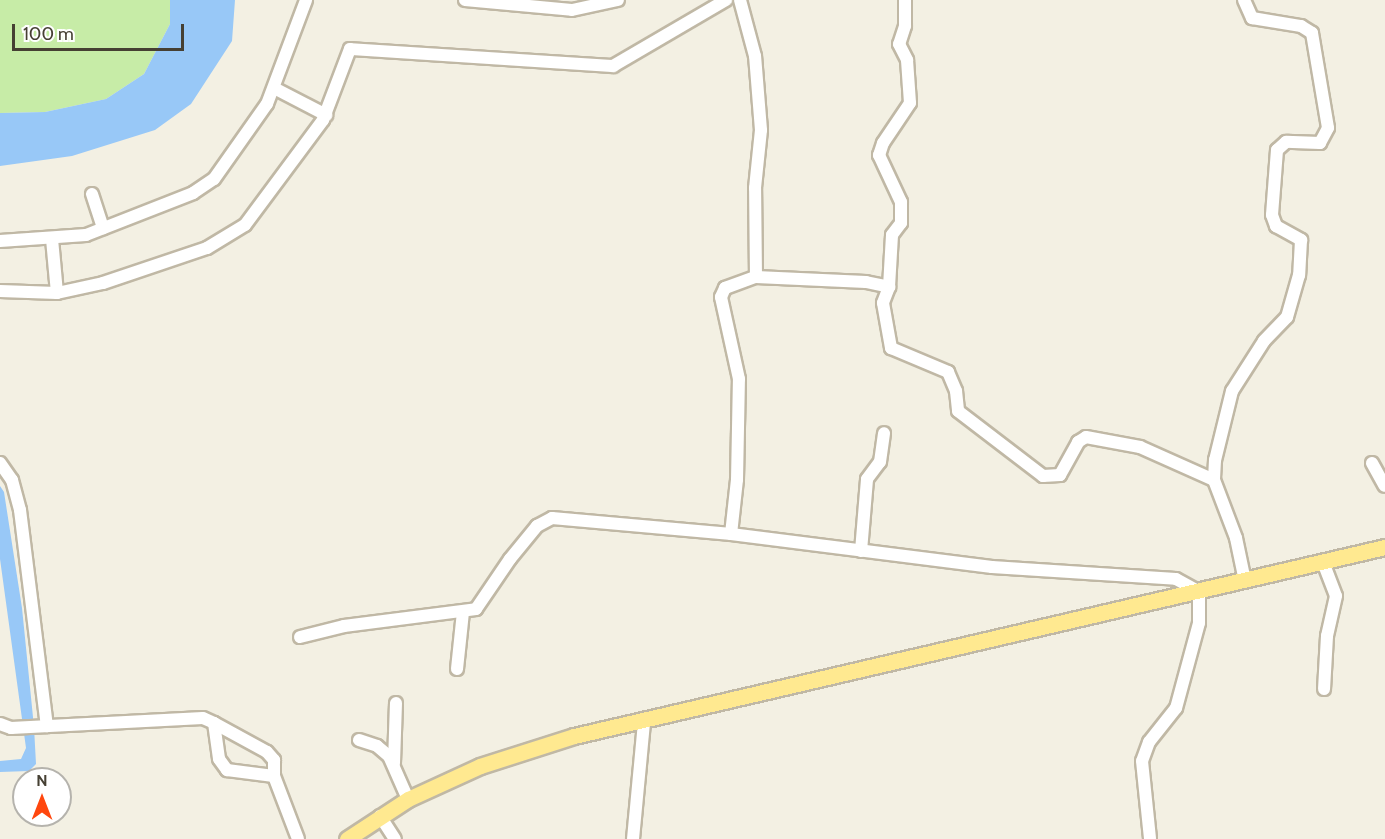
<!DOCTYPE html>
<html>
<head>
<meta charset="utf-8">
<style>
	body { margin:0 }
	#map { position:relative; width:1385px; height:839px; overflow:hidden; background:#f3f0e3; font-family:Cabin,sans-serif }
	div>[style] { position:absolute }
	.green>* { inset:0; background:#c7eca7 }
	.water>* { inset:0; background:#98c8f7 }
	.roads { filter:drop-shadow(2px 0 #c0b8a5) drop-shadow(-2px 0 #c0b8a5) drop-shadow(0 2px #c0b8a5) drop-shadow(0 -2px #c0b8a5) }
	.minor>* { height:12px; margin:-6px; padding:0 6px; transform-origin:6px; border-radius:6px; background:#fff }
	.major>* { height:15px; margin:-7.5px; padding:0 7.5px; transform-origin:7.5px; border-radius:7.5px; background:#ffe990 }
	span { translate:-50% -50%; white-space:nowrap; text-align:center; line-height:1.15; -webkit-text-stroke:6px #fff; paint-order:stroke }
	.north { position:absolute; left:12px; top:767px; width:60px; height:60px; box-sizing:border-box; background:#fff; border:2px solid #b5b3ad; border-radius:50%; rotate:0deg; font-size:16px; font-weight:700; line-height:24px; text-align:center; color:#464033 }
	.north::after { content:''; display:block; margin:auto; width:21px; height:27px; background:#ff470e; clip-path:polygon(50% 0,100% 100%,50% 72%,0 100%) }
	.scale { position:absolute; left:12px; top:24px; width:172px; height:27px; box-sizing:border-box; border:3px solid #464033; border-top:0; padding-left:8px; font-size:18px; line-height:21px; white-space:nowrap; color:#464033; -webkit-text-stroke:4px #fff; paint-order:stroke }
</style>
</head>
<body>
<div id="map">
	<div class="green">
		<div style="clip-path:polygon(0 0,170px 0,170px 24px,144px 74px,106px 99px,45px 112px,0 113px)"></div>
	</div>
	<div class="water">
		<div style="clip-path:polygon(170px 0,235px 0,232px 41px,191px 104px,155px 130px,72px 156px,0 166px,0 113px,45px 112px,106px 99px,144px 74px,170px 24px)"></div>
		<div style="clip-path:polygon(0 486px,4px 492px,22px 608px,34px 727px,36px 764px,29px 771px,0 772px,0 761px,21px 759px,26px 748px,0 559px)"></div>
	</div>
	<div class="roads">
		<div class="minor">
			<div style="left:465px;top:0;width:107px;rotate:5.3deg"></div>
			<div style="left:572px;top:10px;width:47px;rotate:-12.3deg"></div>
			<div style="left:905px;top:0;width:26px;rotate:90deg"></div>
			<div style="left:905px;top:26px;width:19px;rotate:108deg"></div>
			<div style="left:899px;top:44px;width:18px;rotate:63deg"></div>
			<div style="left:907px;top:60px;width:43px;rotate:86deg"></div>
			<div style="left:910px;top:103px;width:48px;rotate:124deg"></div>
			<div style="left:883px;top:143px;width:13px;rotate:108deg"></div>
			<div style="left:879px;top:155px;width:52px;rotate:64.9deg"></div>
			<div style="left:901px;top:202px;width:21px;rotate:90deg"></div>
			<div style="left:901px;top:223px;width:15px;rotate:127deg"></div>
			<div style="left:892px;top:235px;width:52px;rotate:93.3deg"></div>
			<div style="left:889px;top:287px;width:17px;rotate:111deg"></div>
			<div style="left:883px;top:303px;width:46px;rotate:79.9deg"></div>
			<div style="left:891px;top:348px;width:62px;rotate:22.8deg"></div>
			<div style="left:948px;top:372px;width:21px;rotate:67deg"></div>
			<div style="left:956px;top:391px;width:20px;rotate:84deg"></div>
			<div style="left:958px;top:411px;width:107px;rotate:37.4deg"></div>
			<div style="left:1043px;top:476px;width:17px;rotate:-3deg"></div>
			<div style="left:1060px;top:475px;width:38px;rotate:-61deg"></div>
			<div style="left:1078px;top:442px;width:9px;rotate:-32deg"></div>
			<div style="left:1086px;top:437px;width:55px;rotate:10.5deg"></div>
			<div style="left:1140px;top:447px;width:81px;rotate:24deg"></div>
			<div style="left:1244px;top:0;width:20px;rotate:66deg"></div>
			<div style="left:1252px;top:18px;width:50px;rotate:9.3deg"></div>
			<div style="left:1301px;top:26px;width:13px;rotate:32deg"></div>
			<div style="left:1312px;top:33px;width:96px;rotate:80.4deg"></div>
			<div style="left:1328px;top:128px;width:17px;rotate:118deg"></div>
			<div style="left:1320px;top:143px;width:34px;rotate:-178deg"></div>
			<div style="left:1286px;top:142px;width:12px;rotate:138deg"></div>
			<div style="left:1277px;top:150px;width:65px;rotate:94.4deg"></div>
			<div style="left:1272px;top:215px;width:12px;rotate:70deg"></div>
			<div style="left:1276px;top:226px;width:29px;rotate:29deg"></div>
			<div style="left:1301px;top:240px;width:35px;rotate:93deg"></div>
			<div style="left:1299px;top:275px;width:44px;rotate:105.9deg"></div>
			<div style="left:1287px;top:317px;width:33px;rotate:134deg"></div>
			<div style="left:1264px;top:341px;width:59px;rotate:122.6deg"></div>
			<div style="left:1232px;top:391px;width:71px;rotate:103.8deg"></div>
			<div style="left:1215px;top:460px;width:20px;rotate:93deg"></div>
			<div style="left:1214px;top:480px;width:62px;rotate:69.2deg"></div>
			<div style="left:1236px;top:538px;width:44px;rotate:78.2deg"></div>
			<div style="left:274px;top:88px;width:59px;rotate:27.4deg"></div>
			<div style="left:92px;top:194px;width:36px;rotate:72deg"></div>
			<div style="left:52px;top:239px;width:54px;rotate:84.7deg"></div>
			<div style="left:0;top:241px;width:86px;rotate:-4deg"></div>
			<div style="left:86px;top:235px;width:115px;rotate:-21.4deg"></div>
			<div style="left:193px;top:193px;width:25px;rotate:-34deg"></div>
			<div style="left:214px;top:179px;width:92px;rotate:-54.8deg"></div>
			<div style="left:267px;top:104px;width:111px;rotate:-69.4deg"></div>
			<div style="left:756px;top:277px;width:110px;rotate:2.6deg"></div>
			<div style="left:866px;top:282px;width:24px;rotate:12deg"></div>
			<div style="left:0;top:291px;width:57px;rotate:2deg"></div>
			<div style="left:57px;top:293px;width:47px;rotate:-12.3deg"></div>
			<div style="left:103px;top:283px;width:110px;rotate:-18.6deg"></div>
			<div style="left:207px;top:248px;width:44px;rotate:-31.2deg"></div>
			<div style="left:245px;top:225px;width:131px;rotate:-53.4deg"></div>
			<div style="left:323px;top:120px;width:76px;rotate:-69.2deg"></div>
			<div style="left:350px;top:49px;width:264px;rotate:3.7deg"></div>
			<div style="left:613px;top:66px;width:131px;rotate:-30.3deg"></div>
			<div style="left:0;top:463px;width:21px;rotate:55deg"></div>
			<div style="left:12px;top:480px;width:31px;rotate:75deg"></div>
			<div style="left:20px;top:510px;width:218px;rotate:82.9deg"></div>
			<div style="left:1372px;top:463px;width:26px;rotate:61deg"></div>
			<div style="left:731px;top:534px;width:54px;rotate:-83.7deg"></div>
			<div style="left:737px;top:480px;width:101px;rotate:-88.9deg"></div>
			<div style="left:739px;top:379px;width:84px;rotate:-102.4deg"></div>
			<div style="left:721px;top:297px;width:10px;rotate:-66deg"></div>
			<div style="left:725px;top:288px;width:33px;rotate:-20deg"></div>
			<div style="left:756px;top:277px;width:89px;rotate:-90.6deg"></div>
			<div style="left:755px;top:188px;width:58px;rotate:-84.1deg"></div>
			<div style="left:761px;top:130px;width:74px;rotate:-94.6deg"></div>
			<div style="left:755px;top:56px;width:58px;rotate:-105deg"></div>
			<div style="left:861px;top:551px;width:72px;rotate:-85.2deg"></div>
			<div style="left:867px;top:479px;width:21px;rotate:-53deg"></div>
			<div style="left:880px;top:462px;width:29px;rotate:-82deg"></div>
			<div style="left:1323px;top:562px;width:36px;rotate:69deg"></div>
			<div style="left:1336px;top:596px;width:41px;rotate:102.7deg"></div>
			<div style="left:1327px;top:636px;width:53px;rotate:93.2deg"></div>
			<div style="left:300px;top:637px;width:45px;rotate:-14deg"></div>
			<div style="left:344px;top:626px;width:133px;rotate:-7.3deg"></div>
			<div style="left:476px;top:609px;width:60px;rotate:-55.8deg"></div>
			<div style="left:510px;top:559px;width:43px;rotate:-50.7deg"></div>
			<div style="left:537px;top:526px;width:17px;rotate:-28deg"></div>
			<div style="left:552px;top:518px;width:180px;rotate:5.1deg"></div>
			<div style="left:731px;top:534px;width:263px;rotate:7.2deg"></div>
			<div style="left:992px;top:567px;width:184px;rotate:3.7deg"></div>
			<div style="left:1176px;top:579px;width:26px;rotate:29deg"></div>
			<div style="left:1199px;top:592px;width:31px;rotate:90deg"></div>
			<div style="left:1199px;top:623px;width:88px;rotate:105.1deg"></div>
			<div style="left:1176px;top:708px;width:43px;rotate:128.5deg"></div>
			<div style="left:1149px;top:742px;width:20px;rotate:110deg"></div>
			<div style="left:1142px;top:761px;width:78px;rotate:84.1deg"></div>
			<div style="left:457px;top:669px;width:57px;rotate:-84deg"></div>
			<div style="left:214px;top:723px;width:60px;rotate:28.7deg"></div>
			<div style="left:267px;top:752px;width:11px;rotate:49deg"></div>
			<div style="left:274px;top:760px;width:16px;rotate:90deg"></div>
			<div style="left:0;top:724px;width:12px;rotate:20deg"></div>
			<div style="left:11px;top:728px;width:192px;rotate:-3deg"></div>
			<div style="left:203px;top:718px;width:12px;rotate:24deg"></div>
			<div style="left:214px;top:723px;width:36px;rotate:82deg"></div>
			<div style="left:219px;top:759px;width:14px;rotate:54deg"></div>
			<div style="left:227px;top:770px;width:47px;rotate:7.3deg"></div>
			<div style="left:274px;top:776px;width:67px;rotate:69.1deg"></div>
			<div style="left:359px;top:740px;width:19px;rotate:18deg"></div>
			<div style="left:377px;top:746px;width:16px;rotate:40deg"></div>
			<div style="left:389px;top:756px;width:47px;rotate:66.2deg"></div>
			<div style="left:394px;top:763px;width:60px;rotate:-88.1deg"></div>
			<div style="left:380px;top:816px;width:27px;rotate:57deg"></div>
			<div style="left:633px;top:839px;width:118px;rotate:-84.6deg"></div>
		</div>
		<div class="major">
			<div style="left:347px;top:839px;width:73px;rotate:-33.3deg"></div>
			<div style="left:408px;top:799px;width:79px;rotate:-24.6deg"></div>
			<div style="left:480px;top:766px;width:99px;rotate:-17.7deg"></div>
			<div style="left:574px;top:736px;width:833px;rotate:-13.12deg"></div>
		</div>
	</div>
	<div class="north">N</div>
	<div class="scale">100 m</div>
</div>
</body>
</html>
